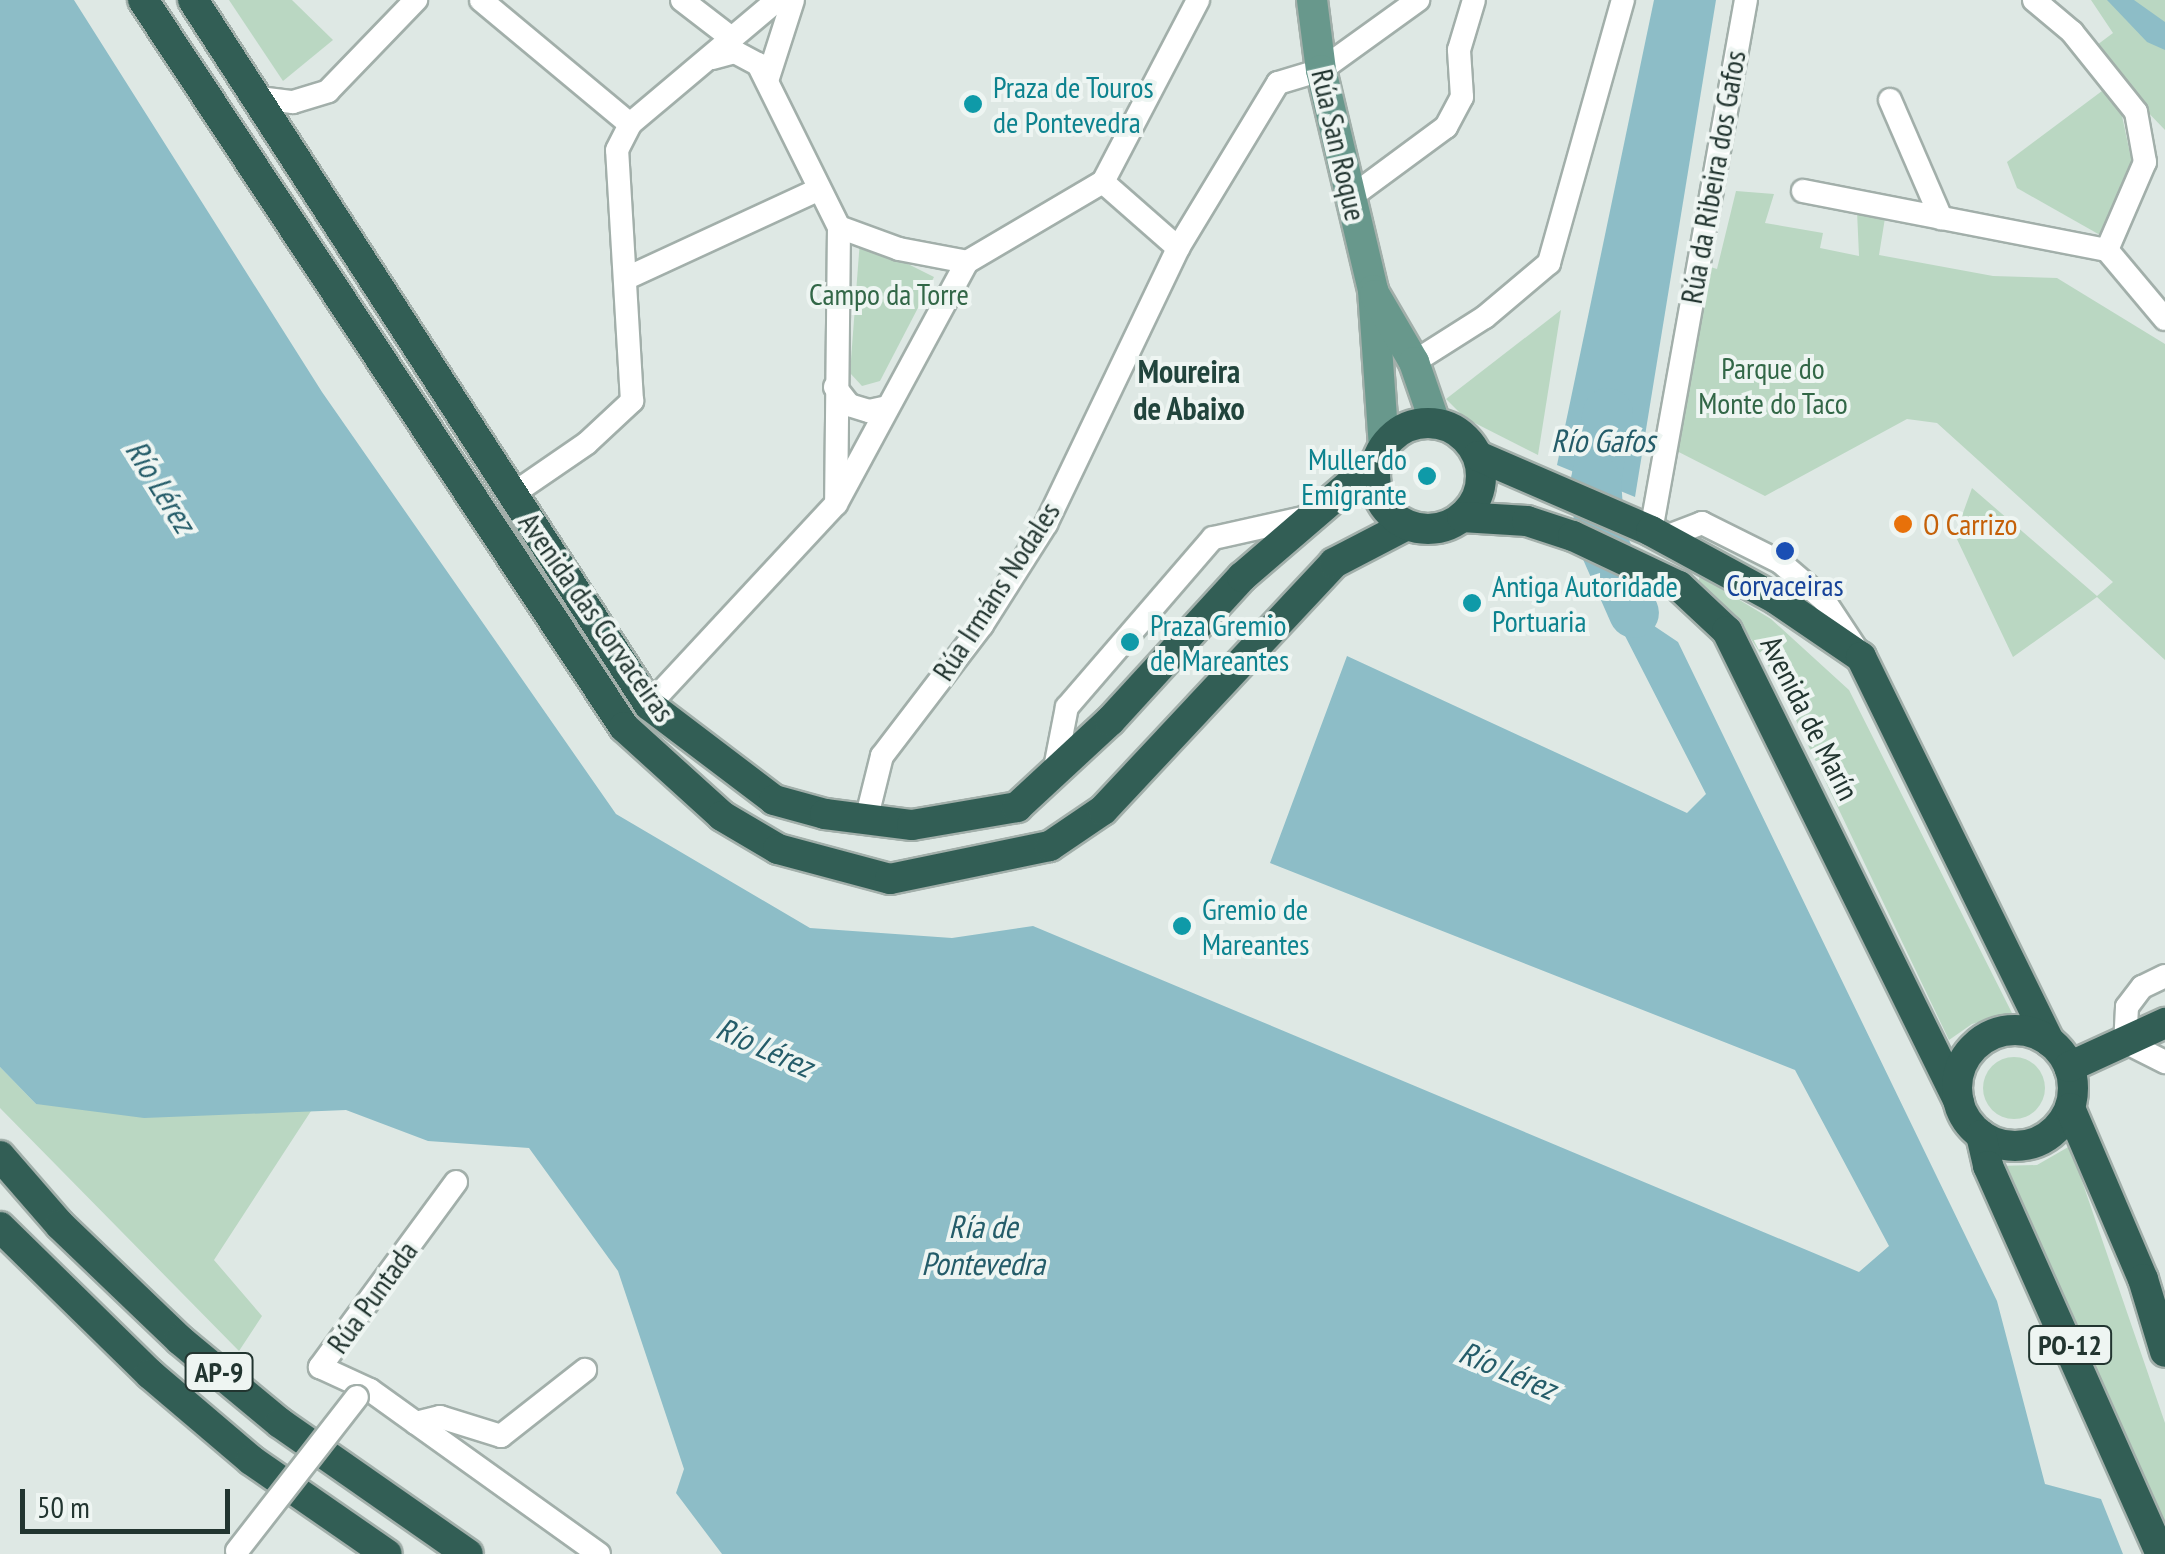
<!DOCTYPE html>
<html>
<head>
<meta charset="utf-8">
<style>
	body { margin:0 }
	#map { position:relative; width:2165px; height:1554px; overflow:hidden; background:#dee8e4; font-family:"PT Sans Narrow",sans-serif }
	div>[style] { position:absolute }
	.green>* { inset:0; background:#bad7c2 }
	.round { border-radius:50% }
	.water>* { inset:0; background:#8dbdc7 }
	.river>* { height:50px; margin:-25px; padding:0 25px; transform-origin:25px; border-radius:25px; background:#8dbdc7 }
	.roads { filter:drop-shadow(2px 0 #a2afaa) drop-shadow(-2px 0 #a2afaa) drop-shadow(0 2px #a2afaa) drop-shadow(0 -2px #a2afaa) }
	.street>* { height:22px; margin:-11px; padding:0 11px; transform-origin:11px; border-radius:11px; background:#fff }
	.primary>* { height:30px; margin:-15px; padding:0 15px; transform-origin:15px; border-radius:15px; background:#68988c }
	.highway>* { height:30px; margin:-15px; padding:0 15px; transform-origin:15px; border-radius:15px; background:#325e55 }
	.highway>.ring { margin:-15px; padding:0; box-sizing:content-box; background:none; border:30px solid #325e55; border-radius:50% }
	.bridges { filter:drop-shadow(2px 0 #a2afaa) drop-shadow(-2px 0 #a2afaa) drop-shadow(0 2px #a2afaa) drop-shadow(0 -2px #a2afaa) }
	.street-bridge>* { height:22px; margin:-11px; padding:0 11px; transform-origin:11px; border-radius:11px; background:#fff }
	.dots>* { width:28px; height:28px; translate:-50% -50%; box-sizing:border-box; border:5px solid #eef5f2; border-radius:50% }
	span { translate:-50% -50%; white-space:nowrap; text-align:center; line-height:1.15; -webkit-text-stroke:8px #eef5f2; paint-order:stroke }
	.shield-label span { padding:2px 8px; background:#eef5f2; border:2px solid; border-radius:8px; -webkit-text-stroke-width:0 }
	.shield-label { font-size:28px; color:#223530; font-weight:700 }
	.culture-label { font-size:30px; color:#0d838f }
	.left { translate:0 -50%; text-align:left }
	.right { translate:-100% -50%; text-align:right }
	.street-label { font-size:30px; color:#223530 }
	.park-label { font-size:30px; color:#326747 }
	.food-label { font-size:30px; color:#c56008 }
	.transit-label { font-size:30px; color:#164399 }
	.neighbourhood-label { font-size:32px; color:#21443c; font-weight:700 }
	.water-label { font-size:32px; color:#245c69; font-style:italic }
	.scale { position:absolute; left:20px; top:1489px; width:210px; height:45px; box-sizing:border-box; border:5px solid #223530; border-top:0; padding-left:12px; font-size:30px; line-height:35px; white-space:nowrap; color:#223530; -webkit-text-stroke:8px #eef5f2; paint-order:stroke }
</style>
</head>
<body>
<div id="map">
	<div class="green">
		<div style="clip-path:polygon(229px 0,292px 0,333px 40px,283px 81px)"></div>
		<div style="clip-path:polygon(2091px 0,2165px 0,2165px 130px,2089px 51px,2113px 33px)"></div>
		<div style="clip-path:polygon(2106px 88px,2119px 102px,2133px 167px,2100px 235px,2017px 188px,2007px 162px)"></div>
		<div style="clip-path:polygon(1736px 191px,1774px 194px,1765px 223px,1823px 233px,1820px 248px,1859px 256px,1857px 211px,1885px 218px,1879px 255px,1993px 276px,2057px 278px,2165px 344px,2165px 660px,2097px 597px,2013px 657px,1955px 535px,1972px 488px,2097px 596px,2113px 582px,1937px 423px,1907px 419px,1765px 496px,1665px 445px,1697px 263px,1717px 269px)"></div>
		<div style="clip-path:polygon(860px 240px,934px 277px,880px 381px,862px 386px,850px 373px)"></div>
		<div style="clip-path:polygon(1561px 310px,1538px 455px,1465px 418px,1446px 399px)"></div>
		<div style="clip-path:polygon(1700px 576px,1771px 619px,1849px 690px,2012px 1013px,1972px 1024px,1949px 1040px,1775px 676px,1736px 616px,1698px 583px)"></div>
		<div class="round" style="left:1983px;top:1057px;width:62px;height:62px"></div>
		<div style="clip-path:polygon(0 1067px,36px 1104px,311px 1111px,214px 1260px,262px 1316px,239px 1351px,0 1108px)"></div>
		<div style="clip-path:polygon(2070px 1146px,2165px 1423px,2165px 1538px,1999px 1166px,2037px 1165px)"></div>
	</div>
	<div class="water">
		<div style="clip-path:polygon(0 0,74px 0,322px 392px,616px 814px,810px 928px,952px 938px,1033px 926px,1859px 1272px,1889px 1246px,1795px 1070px,1270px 863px,1347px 656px,1687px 813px,1706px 794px,1602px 591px,1678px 642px,1997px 1301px,2045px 1484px,2101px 1499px,2123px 1554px,722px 1554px,676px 1493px,684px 1469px,618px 1271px,529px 1148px,428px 1141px,346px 1110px,144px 1118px,36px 1104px,0 1067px)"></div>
		<div style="clip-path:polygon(1654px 0,1716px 0,1635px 497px,1557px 465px)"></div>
		<div style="clip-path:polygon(2107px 0,2134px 0,2165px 22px,2165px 50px,2147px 42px)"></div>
	</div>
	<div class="river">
		<div style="left:1608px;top:413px;width:69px;rotate:100deg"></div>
		<div style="left:1596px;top:481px;width:55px;rotate:85.8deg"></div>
		<div style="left:1600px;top:536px;width:84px;rotate:66.2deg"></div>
	</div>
	<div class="roads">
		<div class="street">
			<div style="left:481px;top:0;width:194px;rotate:39.8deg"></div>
			<div style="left:682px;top:0;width:59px;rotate:37.5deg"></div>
			<div style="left:2034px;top:0;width:50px;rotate:40.1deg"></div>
			<div style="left:2072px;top:32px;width:102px;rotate:51.3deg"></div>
			<div style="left:2136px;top:112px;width:51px;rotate:79.8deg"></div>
			<div style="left:2145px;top:162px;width:96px;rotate:113.4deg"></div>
			<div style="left:712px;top:58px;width:24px;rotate:-15deg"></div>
			<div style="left:735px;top:52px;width:26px;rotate:28deg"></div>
			<div style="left:758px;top:64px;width:182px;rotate:63.6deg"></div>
			<div style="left:839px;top:227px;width:273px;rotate:90.6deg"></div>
			<div style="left:768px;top:78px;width:82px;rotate:-72.2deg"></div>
			<div style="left:259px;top:98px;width:34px;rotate:7deg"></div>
			<div style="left:293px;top:102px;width:37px;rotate:-17deg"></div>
			<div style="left:328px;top:91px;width:127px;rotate:-46deg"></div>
			<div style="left:1890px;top:100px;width:129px;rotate:66.6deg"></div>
			<div style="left:1103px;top:182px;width:100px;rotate:41.3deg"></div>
			<div style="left:1803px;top:191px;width:310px;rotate:11deg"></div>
			<div style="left:1351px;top:197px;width:118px;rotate:-36.4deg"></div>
			<div style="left:1446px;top:127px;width:34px;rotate:-62deg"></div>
			<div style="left:1462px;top:97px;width:47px;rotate:-93.7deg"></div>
			<div style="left:1459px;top:50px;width:52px;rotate:-73.3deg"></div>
			<div style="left:839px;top:227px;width:64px;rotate:20.1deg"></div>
			<div style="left:899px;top:249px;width:69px;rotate:10.8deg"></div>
			<div style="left:2107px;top:250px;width:90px;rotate:50deg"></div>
			<div style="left:967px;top:262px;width:158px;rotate:-30.5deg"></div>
			<div style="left:1103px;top:182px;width:205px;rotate:-62.4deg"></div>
			<div style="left:629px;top:277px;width:207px;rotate:-24.8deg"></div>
			<div style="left:1414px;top:362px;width:84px;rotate:-32.4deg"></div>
			<div style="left:1485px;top:317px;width:84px;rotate:-40.2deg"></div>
			<div style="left:1549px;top:263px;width:273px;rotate:-74.3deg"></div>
			<div style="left:835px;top:387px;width:23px;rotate:52deg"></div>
			<div style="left:849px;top:405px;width:21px;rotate:17deg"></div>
			<div style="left:869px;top:411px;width:19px;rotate:-12deg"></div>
			<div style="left:510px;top:496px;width:93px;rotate:-34.5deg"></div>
			<div style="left:587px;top:443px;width:62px;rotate:-43deg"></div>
			<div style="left:632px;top:401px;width:251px;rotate:-93.4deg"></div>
			<div style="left:617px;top:150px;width:29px;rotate:-63deg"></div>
			<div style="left:630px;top:124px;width:192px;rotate:-40.1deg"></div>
			<div style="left:1651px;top:531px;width:539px;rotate:-79.86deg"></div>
			<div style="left:1663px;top:538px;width:42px;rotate:-21deg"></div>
			<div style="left:1702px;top:523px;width:87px;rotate:26.6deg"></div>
			<div style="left:1780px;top:562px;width:58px;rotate:40.8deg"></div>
			<div style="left:1824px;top:600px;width:60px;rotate:56.6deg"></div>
			<div style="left:649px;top:705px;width:275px;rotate:-47.1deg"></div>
			<div style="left:836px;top:504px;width:275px;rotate:-61.6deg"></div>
			<div style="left:1054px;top:773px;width:67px;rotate:-78.9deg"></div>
			<div style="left:1067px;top:707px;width:223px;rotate:-49.2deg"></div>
			<div style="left:1213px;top:538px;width:96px;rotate:-12.6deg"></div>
			<div style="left:866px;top:820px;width:66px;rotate:-76deg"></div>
			<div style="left:882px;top:756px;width:165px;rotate:-52.6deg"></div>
			<div style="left:982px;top:625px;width:120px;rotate:-57.6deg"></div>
			<div style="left:1046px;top:524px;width:306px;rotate:-64.4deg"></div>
			<div style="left:1178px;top:248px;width:193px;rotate:-58.8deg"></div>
			<div style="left:1278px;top:83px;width:45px;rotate:-16.8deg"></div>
			<div style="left:1321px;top:70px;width:120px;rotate:-35.8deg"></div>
			<div style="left:2165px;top:976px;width:25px;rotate:154deg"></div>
			<div style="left:2142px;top:987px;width:25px;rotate:127deg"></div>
			<div style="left:2127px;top:1007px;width:35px;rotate:93deg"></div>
			<div style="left:2125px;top:1042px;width:45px;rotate:26.6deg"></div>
			<div style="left:456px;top:1182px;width:230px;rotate:126.3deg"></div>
			<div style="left:320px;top:1367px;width:55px;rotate:24.7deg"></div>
			<div style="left:370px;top:1390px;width:57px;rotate:35.7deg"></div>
			<div style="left:416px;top:1423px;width:25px;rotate:-14deg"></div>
			<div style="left:440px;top:1417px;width:64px;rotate:17.3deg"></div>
			<div style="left:501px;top:1436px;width:107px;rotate:-38.2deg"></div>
			<div style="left:416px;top:1423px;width:225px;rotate:35.6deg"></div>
		</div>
		<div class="primary">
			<div style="left:1312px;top:0;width:71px;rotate:82.7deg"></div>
			<div style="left:1321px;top:70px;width:226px;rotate:76.7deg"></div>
			<div style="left:1373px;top:290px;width:156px;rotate:86deg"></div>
			<div style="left:1375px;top:295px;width:78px;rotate:59.8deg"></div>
			<div style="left:1414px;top:362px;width:65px;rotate:71deg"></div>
		</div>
		<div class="highway">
			<div style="left:143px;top:0;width:872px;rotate:56.51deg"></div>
			<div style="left:624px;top:727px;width:132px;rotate:42.2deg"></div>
			<div style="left:722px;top:816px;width:65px;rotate:30.5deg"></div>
			<div style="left:778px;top:849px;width:116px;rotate:15deg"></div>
			<div style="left:890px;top:879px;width:163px;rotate:-11.7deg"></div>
			<div style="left:1050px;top:846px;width:64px;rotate:-34.2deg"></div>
			<div style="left:1103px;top:810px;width:338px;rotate:-46.9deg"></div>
			<div style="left:1334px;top:563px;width:82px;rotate:-27.5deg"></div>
			<div style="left:193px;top:0;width:840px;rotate:57.1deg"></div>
			<div style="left:649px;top:705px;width:157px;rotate:37.2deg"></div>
			<div style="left:774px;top:800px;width:53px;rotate:15.4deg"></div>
			<div style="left:825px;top:814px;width:88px;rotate:7.2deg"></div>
			<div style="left:912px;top:825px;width:107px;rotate:-9.7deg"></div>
			<div style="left:1017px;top:807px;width:127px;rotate:-42.8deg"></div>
			<div style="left:1110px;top:721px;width:195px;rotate:-47.5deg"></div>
			<div style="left:1242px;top:577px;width:178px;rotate:-40.7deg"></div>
			<div class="ring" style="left:1375px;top:423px;width:76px;height:76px"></div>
			<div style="left:1478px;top:456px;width:189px;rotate:23.4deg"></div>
			<div style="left:1651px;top:531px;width:142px;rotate:28.5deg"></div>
			<div style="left:1776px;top:599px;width:103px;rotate:34.3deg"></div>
			<div style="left:1861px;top:657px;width:428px;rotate:63.9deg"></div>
			<div style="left:1462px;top:517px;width:65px;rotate:3.5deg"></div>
			<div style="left:1527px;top:521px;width:48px;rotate:18.1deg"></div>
			<div style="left:1573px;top:536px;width:117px;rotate:25.3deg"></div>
			<div style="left:1679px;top:586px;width:66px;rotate:43.2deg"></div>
			<div style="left:1727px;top:631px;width:525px;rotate:63.78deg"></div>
			<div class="ring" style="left:1957px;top:1030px;width:86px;height:86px"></div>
			<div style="left:2069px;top:1067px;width:106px;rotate:-24.6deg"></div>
			<div style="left:2070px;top:1108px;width:186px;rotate:66.9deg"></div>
			<div style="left:2143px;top:1279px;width:76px;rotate:73.2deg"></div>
			<div style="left:1981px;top:1135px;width:32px;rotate:77deg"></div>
			<div style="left:1988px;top:1166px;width:425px;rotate:66deg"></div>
			<div style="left:0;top:1156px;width:91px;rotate:49deg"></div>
			<div style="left:60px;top:1225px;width:166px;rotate:43.8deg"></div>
			<div style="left:180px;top:1340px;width:130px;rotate:39.7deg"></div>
			<div style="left:280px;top:1423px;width:229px;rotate:34.9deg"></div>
			<div style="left:0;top:1227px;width:210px;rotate:44.4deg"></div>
			<div style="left:150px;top:1374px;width:133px;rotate:40.4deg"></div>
			<div style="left:251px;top:1460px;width:165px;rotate:34.7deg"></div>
		</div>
	</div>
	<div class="bridges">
		<div class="street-bridge">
			<div style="left:237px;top:1551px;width:195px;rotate:-52.1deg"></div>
		</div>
	</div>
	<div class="dots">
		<div style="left:973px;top:104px;background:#0f9aa8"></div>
		<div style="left:1427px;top:476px;background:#0f9aa8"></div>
		<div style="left:1903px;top:524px;background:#e8710a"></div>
		<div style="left:1785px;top:551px;background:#1a4fb4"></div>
		<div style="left:1472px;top:603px;background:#0f9aa8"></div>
		<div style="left:1130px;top:642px;background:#0f9aa8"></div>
		<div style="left:1182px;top:926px;background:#0f9aa8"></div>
	</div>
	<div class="shield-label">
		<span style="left:2070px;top:1345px">PO-12</span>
		<span style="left:219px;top:1372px">AP-9</span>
	</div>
	<div class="culture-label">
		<span class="left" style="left:993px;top:104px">Praza de Touros<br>de Pontevedra</span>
		<span class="right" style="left:1407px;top:476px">Muller do<br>Emigrante</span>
		<span class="left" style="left:1492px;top:603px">Antiga Autoridade<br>Portuaria</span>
		<span class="left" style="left:1150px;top:642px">Praza Gremio<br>de Mareantes</span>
		<span class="left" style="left:1202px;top:926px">Gremio de<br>Mareantes</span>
	</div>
	<div class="street-label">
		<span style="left:1339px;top:145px;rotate:77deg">Rúa San Roque</span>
		<span style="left:1713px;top:177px;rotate:-80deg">Rúa da Ribeira dos Gafos</span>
		<span style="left:996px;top:591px;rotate:-57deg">Rúa Irmáns Nodales</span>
		<span style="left:597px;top:617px;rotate:55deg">Avenida das Corvaceiras</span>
		<span style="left:1810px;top:718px;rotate:63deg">Avenida de Marín</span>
		<span style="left:372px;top:1297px;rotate:-54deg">Rúa Puntada</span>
	</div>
	<div class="park-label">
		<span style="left:889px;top:294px">Campo da Torre</span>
		<span style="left:1773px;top:385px">Parque do<br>Monte do Taco</span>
	</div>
	<div class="food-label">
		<span class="left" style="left:1923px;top:524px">O Carrizo</span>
	</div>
	<div class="transit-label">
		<span style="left:1785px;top:585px">Corvaceiras</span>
	</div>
	<div class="neighbourhood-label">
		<span style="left:1189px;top:390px">Moureira<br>de Abaixo</span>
	</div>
	<div class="water-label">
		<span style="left:1603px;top:440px">Río Gafos</span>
		<span style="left:161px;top:486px;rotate:58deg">Río Lérez</span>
		<span style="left:765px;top:1047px;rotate:24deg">Río Lérez</span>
		<span style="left:983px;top:1245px">Ría de<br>Pontevedra</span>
		<span style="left:1508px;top:1370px;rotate:23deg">Río Lérez</span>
	</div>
	<div class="scale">50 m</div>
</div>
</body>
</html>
